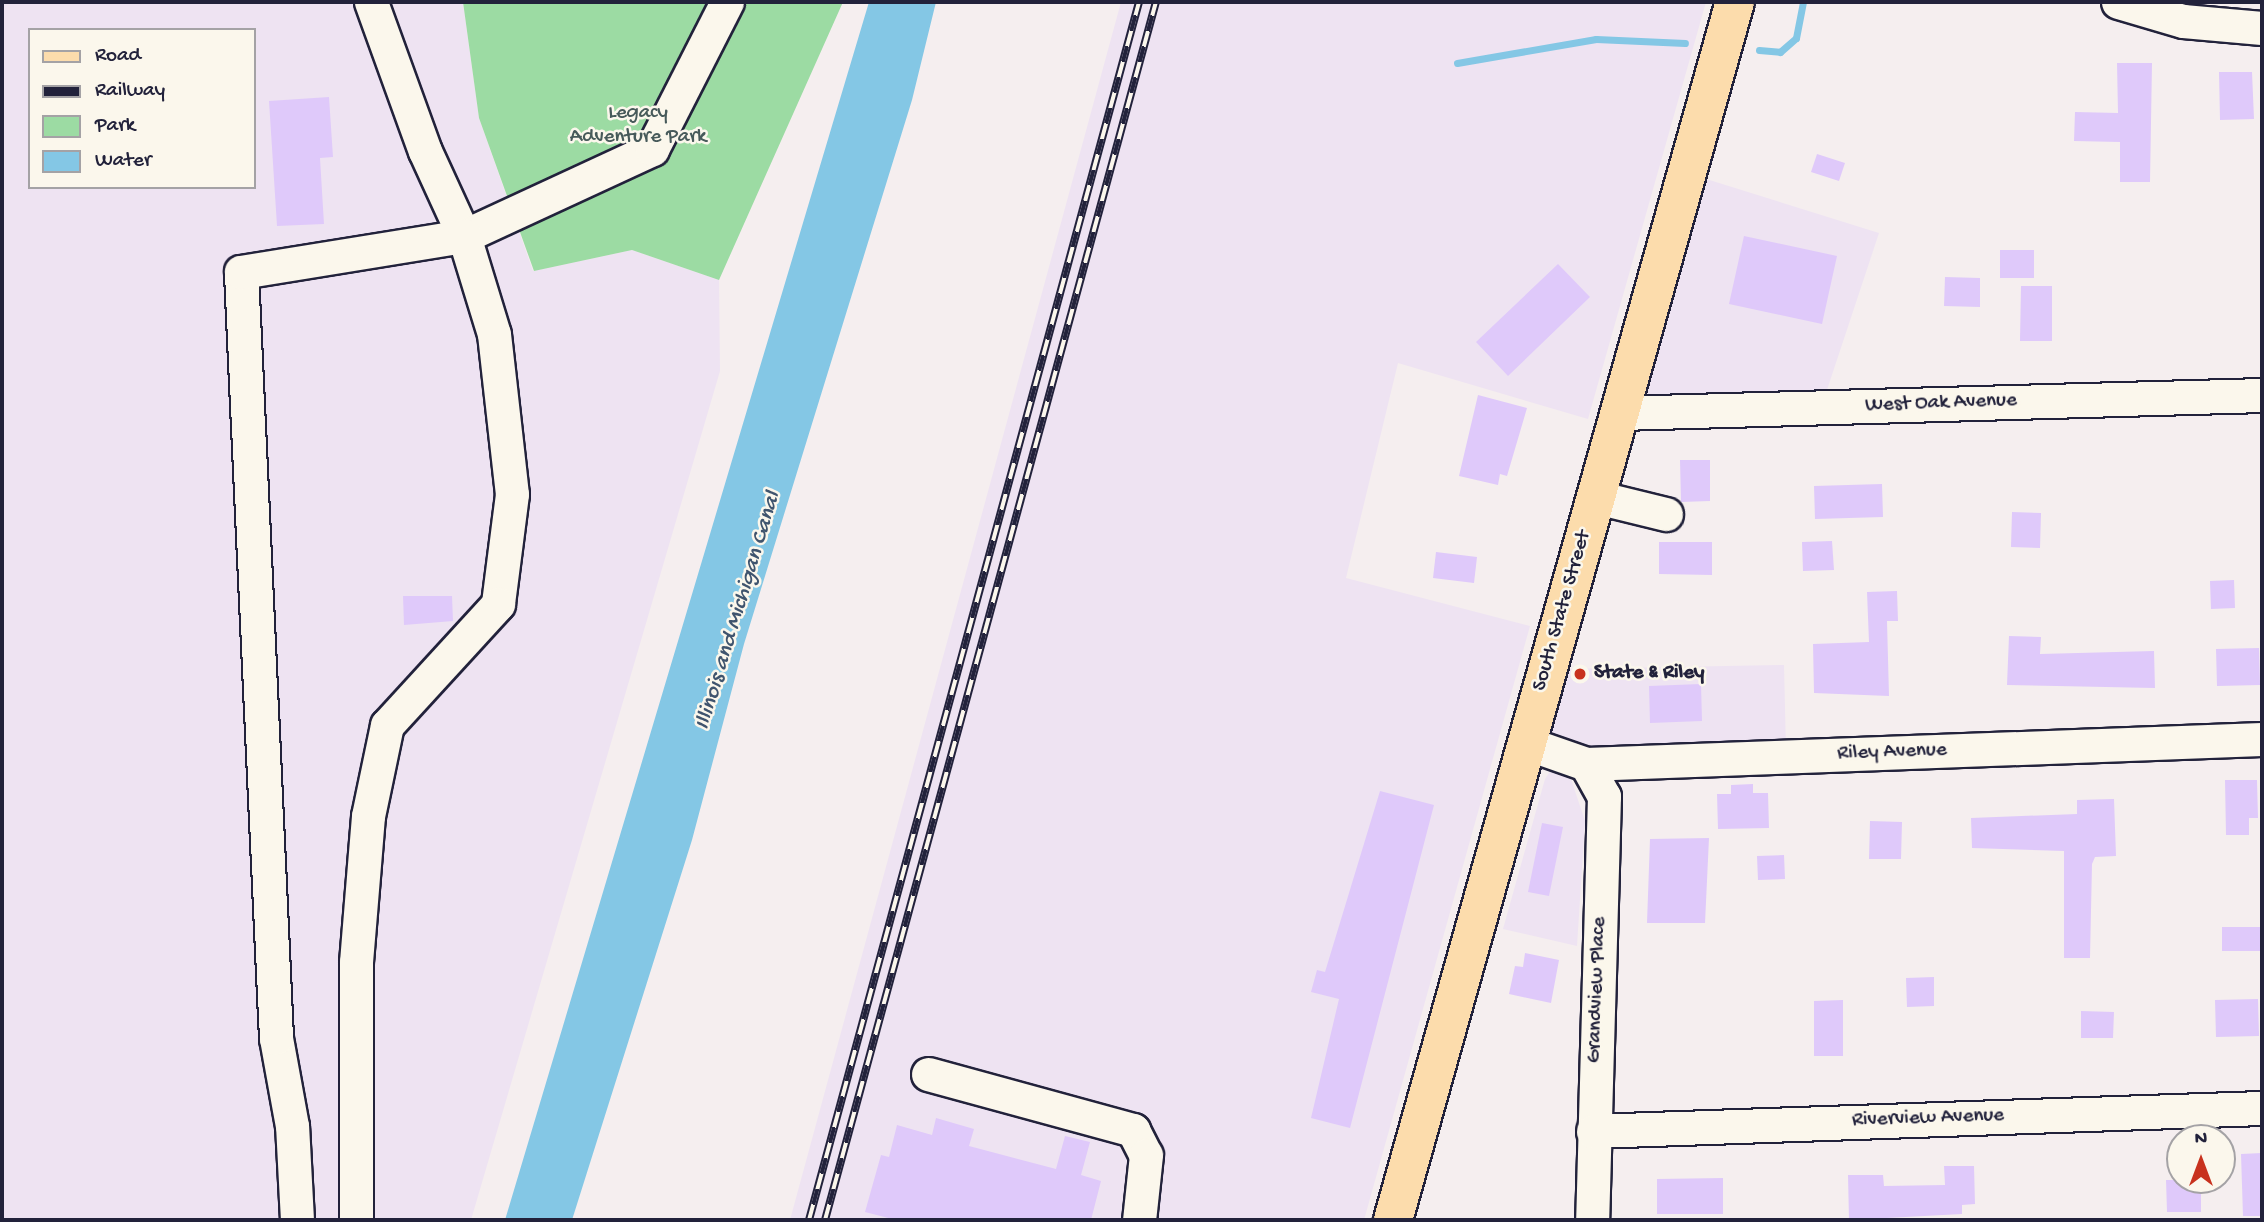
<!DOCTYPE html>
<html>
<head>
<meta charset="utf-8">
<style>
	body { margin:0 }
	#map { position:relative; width:2264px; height:1222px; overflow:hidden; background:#f5eeef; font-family:"Gochi Hand",sans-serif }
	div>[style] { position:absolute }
	.built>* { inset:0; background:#eee3f2 }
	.green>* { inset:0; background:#9cdba3 }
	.water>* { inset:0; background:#84c7e5 }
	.stream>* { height:7px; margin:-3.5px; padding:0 3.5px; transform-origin:3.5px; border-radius:3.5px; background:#84c7e5 }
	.building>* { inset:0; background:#dfc9fa }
	.roads { filter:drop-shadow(2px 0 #22223b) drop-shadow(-2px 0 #22223b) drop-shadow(0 2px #22223b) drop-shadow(0 -2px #22223b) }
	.minor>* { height:33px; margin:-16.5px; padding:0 16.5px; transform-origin:16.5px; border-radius:16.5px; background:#fbf7ec }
	.major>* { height:38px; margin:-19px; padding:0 19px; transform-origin:19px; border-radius:19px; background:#fcdcac }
	.rail>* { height:8px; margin-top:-4px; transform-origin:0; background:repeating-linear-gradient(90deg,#fbf7ec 0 16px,#22223b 0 32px); box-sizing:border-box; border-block:2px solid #22223b }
	.dots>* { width:19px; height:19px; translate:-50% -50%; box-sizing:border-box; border:4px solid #fbf7ec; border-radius:50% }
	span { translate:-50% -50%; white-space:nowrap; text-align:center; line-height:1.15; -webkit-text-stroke:5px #fbf7ec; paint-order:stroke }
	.park-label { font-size:21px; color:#475a5a }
	.street-label { font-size:21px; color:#22223b }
	.poi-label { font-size:21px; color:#22223b; font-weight:700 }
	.left { translate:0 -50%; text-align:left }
	.water-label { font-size:23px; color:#3f546e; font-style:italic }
	.frame { position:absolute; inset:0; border:4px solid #22223b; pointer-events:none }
	.legend { position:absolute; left:28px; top:28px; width:228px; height:161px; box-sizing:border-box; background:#fbf7ec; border:2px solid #a4a2a5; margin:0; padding:9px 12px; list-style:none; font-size:21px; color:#22223b }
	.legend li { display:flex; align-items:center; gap:14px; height:35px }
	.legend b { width:35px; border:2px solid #a4a2a5 }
	.north { position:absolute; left:2166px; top:1124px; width:70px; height:70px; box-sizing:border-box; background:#fbf7ec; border:2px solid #a4a2a5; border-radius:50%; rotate:0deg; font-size:19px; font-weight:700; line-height:28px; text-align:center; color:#22223b }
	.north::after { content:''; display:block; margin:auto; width:24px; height:32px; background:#c8321e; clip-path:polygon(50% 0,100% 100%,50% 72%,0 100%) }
</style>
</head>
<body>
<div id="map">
	<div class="built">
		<div style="clip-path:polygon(evenodd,2px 2px,463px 2px,479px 118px,533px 271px,632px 250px,719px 280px,720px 371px,471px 1220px,2px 1220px,2px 2px,30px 30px,254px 30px,254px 187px,30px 187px,30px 30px)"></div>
		<div style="clip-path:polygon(1121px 2px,1706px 2px,1588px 419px,1398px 363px,1346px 578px,1530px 626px,1364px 1220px,790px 1220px)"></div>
		<div style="clip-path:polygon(1703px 178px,1879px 233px,1823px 402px,1637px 407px)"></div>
		<div style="clip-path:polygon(1784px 665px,1786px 751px,1590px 758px,1543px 742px,1563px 669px)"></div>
		<div style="clip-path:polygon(1567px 767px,1585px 821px,1577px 946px,1503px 929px,1545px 779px,1551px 770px)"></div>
	</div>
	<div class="green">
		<div style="clip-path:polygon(463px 2px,843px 2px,719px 280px,632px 250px,534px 271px,479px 118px)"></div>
	</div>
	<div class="water">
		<div style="clip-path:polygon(869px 2px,936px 2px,912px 100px,744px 644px,692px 840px,572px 1220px,505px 1220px)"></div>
	</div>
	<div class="stream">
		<div style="left:1759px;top:50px;width:21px;rotate:5deg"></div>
		<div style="left:1780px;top:52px;width:21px;rotate:-41deg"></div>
		<div style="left:1796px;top:38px;width:37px;rotate:-79deg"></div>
		<div style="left:1457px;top:63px;width:141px;rotate:-9.8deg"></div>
		<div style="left:1596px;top:39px;width:89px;rotate:2.6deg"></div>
	</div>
	<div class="building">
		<div style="clip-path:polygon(2117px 63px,2152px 63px,2150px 182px,2120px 182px,2120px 142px,2074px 141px,2075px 112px,2118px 113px)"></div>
		<div style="clip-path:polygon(2219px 72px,2252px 72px,2254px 119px,2220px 120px)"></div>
		<div style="clip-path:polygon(329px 97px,333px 157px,320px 158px,324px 224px,277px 226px,269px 101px)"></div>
		<div style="clip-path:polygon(1817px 154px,1845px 163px,1839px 181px,1811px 172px)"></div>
		<div style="clip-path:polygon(1744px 236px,1837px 256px,1822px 324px,1729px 304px)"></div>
		<div style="clip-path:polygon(2000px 250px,2034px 250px,2034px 278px,2000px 278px)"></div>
		<div style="clip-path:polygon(1558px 264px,1590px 297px,1508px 376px,1476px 342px)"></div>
		<div style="clip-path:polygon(1945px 277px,1980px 278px,1980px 307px,1944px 306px)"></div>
		<div style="clip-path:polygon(2021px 286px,2052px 286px,2052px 341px,2020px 341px)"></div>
		<div style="clip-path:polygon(1478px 395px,1527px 408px,1507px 476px,1500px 474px,1498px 485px,1459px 476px)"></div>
		<div style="clip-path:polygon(1680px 460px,1710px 460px,1710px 501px,1681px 502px)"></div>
		<div style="clip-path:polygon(1882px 484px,1883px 517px,1815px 519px,1814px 486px)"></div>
		<div style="clip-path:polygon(2012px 512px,2041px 513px,2040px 548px,2011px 547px)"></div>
		<div style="clip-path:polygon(1832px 541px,1834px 570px,1803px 571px,1802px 542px)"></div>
		<div style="clip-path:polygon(1659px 542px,1712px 542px,1712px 575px,1659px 574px)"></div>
		<div style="clip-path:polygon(1436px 552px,1477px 557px,1474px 583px,1433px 578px)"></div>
		<div style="clip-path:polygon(2234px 580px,2235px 608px,2211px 609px,2210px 581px)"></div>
		<div style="clip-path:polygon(1897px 591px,1898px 621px,1887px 621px,1889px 696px,1814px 693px,1813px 644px,1869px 642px,1867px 592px)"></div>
		<div style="clip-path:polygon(403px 596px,452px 596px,453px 621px,404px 625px)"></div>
		<div style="clip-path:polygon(2009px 636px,2041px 637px,2040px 654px,2154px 651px,2155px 688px,2007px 685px)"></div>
		<div style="clip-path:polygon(2259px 648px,2260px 685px,2217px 686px,2216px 649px)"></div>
		<div style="clip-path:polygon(1701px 684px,1702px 721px,1650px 723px,1649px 686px)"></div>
		<div style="clip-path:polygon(2225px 780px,2257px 780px,2258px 818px,2249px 818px,2249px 835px,2226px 835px)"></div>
		<div style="clip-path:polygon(1753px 784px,1753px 793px,1768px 793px,1769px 828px,1718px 829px,1717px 794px,1731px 794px,1731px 785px)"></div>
		<div style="clip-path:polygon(1380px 791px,1434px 805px,1350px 1128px,1311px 1118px,1339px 999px,1311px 992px,1317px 970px,1325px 972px)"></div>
		<div style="clip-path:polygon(2114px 799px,2116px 856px,2095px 857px,2092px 864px,2090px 958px,2064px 958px,2064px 851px,1972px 848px,1971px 818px,2077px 814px,2077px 800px)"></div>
		<div style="clip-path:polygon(1870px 821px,1902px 822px,1901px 859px,1869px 859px)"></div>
		<div style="clip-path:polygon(1542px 823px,1563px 827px,1549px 896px,1528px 892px)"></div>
		<div style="clip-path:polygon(1709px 838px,1705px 923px,1647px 923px,1650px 839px)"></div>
		<div style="clip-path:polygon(1784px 855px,1785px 879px,1758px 880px,1757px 856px)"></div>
		<div style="clip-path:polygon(2222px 927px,2262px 927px,2262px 951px,2222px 951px)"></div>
		<div style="clip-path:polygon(1525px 953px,1559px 960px,1551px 1003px,1509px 994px,1515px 966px,1523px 967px)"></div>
		<div style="clip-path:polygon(1934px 977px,1934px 1006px,1907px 1007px,1906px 978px)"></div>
		<div style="clip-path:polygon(2258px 999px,2259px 1036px,2216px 1037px,2215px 1000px)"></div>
		<div style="clip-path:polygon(1843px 1000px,1843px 1056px,1814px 1056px,1814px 1001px)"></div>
		<div style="clip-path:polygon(2081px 1011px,2114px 1012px,2113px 1038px,2081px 1038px)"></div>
		<div style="clip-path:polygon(936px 1118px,974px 1129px,969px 1146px,1056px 1169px,1065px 1136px,1090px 1142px,1081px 1175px,1101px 1181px,1091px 1220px,896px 1220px,865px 1212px,881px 1155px,889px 1157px,897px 1125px,932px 1135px)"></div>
		<div style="clip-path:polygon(2262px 1153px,2261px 1216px,2243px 1216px,2241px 1154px)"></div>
		<div style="clip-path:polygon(1944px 1166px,1974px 1166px,1975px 1204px,1962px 1205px,1962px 1214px,1849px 1220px,1848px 1175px,1883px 1175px,1884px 1186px,1945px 1185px)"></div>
		<div style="clip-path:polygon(1723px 1178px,1723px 1214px,1657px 1214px,1657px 1179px)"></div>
		<div style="clip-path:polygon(2166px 1180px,2201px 1180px,2201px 1212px,2167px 1212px)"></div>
	</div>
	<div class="roads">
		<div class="minor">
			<div style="left:371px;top:2px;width:158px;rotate:70.1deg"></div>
			<div style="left:425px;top:151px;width:94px;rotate:65.4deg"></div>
			<div style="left:464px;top:236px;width:207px;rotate:-24.8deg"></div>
			<div style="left:652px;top:149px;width:165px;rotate:-63deg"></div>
			<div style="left:2118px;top:2px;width:68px;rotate:16.3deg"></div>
			<div style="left:2183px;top:21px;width:79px;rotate:5.1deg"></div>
			<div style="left:1619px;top:413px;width:643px;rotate:-1.6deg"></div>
			<div style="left:1596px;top:497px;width:72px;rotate:13.7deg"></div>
			<div style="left:1526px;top:743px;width:64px;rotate:19.3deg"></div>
			<div style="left:1586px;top:764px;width:676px;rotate:-2.12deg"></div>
			<div style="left:1586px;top:764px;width:37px;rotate:61deg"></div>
			<div style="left:1604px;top:796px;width:424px;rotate:91.6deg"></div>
			<div style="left:928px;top:1074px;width:213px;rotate:15.3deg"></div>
			<div style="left:1133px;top:1130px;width:28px;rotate:63deg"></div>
			<div style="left:1146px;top:1155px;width:65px;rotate:96.1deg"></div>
			<div style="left:1593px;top:1131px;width:669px;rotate:-1.97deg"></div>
			<div style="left:297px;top:1220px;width:94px;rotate:-93deg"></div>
			<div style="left:292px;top:1126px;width:89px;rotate:-100.3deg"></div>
			<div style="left:276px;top:1038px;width:767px;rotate:-92.62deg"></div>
			<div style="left:241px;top:272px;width:226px;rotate:-9.2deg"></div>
			<div style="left:464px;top:236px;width:102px;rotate:73deg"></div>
			<div style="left:494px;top:334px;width:161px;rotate:83.6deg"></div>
			<div style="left:512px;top:494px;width:111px;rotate:97.3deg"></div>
			<div style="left:498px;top:604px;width:164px;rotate:132.5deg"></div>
			<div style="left:387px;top:725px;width:93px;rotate:101.8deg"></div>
			<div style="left:368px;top:816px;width:146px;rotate:94.7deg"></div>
			<div style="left:356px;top:962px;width:258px;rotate:90deg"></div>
		</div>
		<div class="major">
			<div style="left:1393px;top:1220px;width:1265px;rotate:-74.32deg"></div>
		</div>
	</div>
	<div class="rail">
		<div style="left:809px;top:1220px;width:1262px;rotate:-74.84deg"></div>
		<div style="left:825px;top:1220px;width:1262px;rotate:-74.8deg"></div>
	</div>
	<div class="dots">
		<div style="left:1580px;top:674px;background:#c8321e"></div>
	</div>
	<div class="park-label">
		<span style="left:638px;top:126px">Legacy<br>Adventure Park</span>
	</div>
	<div class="street-label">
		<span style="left:1941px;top:404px;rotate:-2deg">West Oak Avenue</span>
		<span style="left:1563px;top:611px;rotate:-74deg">South State Street</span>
		<span style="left:1892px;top:753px;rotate:-2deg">Riley Avenue</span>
		<span style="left:1598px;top:990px;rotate:-88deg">Grandview Place</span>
		<span style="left:1928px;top:1119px;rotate:-2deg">Riverview Avenue</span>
	</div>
	<div class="poi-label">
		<span class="left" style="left:1594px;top:674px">State &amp; Riley</span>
	</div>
	<div class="water-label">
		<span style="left:739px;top:611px;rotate:-73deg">Illinois and Michigan Canal</span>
	</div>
	<div class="frame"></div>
	<ul class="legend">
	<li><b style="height:9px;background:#fcdcac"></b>Road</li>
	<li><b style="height:9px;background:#22223b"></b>Railway</li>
	<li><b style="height:19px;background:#9cdba3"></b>Park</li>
	<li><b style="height:19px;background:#84c7e5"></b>Water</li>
	</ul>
	<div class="north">N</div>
</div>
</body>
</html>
